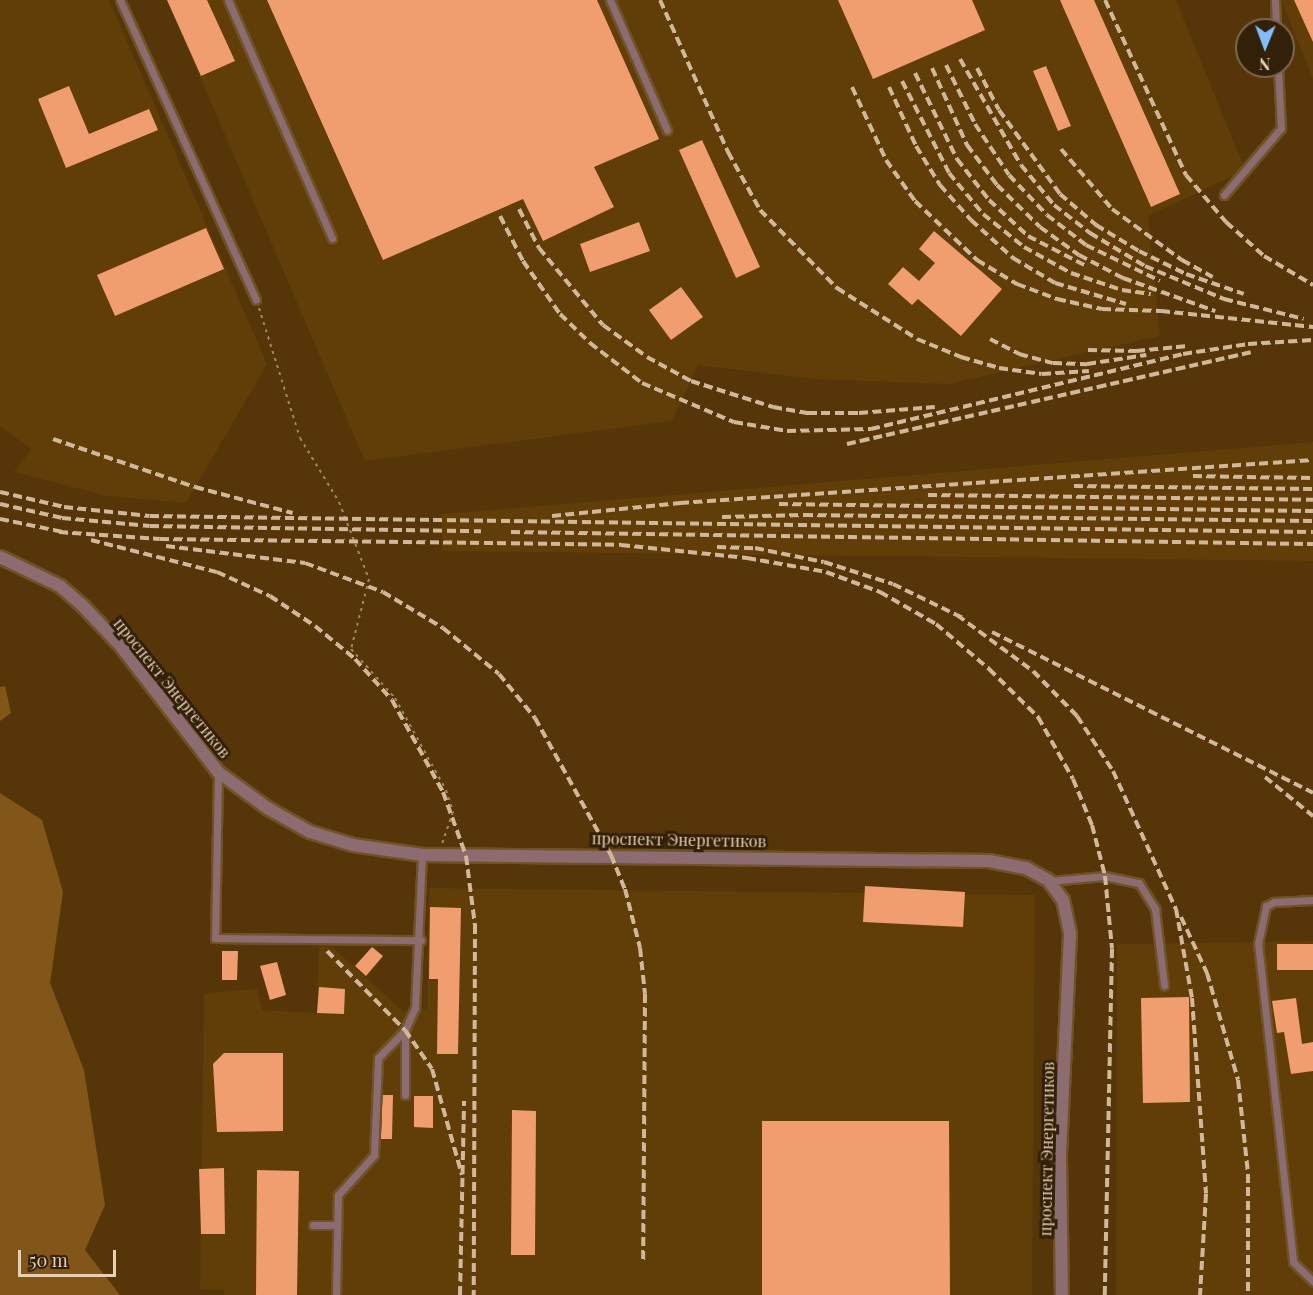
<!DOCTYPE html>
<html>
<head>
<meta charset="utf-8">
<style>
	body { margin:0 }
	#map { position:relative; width:1313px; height:1295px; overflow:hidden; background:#563608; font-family:"Playfair Display",serif }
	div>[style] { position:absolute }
	.built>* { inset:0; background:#613d07 }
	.green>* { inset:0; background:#825619 }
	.building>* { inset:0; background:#f09d6f }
	.path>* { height:2px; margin-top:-1px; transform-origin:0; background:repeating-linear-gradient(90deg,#a38763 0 3px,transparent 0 7.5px) }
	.roads { filter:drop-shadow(2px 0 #705227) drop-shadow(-2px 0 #705227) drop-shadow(0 2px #705227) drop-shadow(0 -2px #705227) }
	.service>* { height:7px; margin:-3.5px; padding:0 3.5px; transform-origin:3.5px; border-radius:3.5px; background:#8c6c70 }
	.minor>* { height:12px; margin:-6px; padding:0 6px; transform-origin:6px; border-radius:6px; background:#8c6c70 }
	.rail>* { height:4px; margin-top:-2px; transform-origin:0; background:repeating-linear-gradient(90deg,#d2b89a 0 9px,transparent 0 13.5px) }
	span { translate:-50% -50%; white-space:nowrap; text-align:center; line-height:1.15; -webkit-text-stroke:6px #332009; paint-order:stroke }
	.street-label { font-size:16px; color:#e9d0b5 }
	.north { position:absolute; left:1235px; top:18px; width:60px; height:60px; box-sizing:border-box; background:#332009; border:2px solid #7c664e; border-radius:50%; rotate:181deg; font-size:16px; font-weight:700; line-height:24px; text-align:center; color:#e9d0b5 }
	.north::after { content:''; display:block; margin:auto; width:21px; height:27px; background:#80bdfa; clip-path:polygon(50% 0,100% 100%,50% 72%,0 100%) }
	.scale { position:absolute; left:18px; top:1250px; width:98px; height:27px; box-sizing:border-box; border:3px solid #e9d0b5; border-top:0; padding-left:8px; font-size:18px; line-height:21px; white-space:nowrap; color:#e9d0b5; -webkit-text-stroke:4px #332009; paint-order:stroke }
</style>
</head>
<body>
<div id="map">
	<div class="built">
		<div style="clip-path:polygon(0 0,109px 0,267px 364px,186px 503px,107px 496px,14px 472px,31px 449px,0 426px)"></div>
		<div style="clip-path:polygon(167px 0,1176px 0,1245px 170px,1148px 216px,1160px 336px,948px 384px,814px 379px,698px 365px,672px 421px,365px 461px)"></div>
		<div style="clip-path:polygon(1281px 0,1313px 0,1313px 79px)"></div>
		<div style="clip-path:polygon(1313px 442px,1313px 561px,442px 551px,442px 514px)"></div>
		<div style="clip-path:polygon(429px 888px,1035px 895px,1032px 1295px,224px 1295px,224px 1290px,200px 1289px,204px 993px,257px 989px,262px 1010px,317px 1013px,319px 947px,332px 947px,403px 1011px,427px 1009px)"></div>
		<div style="clip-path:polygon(1313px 941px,1313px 1295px,1116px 1295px,1117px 944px)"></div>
	</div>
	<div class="green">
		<div style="clip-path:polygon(5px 686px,11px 713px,0 721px,0 687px)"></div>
		<div style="clip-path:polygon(0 793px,42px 820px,63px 892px,50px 983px,84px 1070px,105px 1205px,85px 1250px,120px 1295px,0 1295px)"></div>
	</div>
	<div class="building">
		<div style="clip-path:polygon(167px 0,207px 0,235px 61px,201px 76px)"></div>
		<div style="clip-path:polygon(267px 0,597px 0,659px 139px,594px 167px,614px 207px,543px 241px,523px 199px,383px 260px)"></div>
		<div style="clip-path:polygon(838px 0,972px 0,985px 30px,873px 79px)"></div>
		<div style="clip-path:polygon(1060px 0,1094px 0,1180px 194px,1151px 207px)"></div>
		<div style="clip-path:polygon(1294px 0,1313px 0,1313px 42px)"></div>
		<div style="clip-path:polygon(1046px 66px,1071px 126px,1058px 131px,1033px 71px)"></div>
		<div style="clip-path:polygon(69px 86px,89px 134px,149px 109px,158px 130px,66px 168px,38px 99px)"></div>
		<div style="clip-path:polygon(702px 140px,760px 267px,736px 278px,679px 150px)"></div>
		<div style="clip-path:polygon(639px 222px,650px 251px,590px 272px,580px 244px)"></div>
		<div style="clip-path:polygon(206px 228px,224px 269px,115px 316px,97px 275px)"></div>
		<div style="clip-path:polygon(934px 231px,1002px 289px,961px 336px,918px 299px,912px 305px,888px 284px,903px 267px,919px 281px,935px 263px,919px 249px)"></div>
		<div style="clip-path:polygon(681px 287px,703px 317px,671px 340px,649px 310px)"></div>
		<div style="clip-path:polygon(865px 886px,965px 892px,963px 927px,863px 922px)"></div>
		<div style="clip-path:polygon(430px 907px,461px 908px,458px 1054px,437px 1054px,438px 979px,429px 979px)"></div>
		<div style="clip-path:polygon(1277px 944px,1313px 944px,1313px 970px,1277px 970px)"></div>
		<div style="clip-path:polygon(372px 947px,383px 956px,366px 976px,355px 966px)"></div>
		<div style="clip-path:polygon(222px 951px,238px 951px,237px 980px,222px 980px)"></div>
		<div style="clip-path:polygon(277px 962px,286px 995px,270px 1000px,260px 966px)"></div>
		<div style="clip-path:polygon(319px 987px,345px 989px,344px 1014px,317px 1013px)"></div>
		<div style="clip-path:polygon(1189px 997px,1190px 1102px,1143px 1103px,1141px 998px)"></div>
		<div style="clip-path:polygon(1296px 998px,1302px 1044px,1313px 1042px,1313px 1071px,1291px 1074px,1284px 1032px,1277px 1033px,1272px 1001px)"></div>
		<div style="clip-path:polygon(224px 1053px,283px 1053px,283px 1131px,217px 1132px,213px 1064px)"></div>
		<div style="clip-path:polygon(382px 1095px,393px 1095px,392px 1139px,381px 1139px)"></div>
		<div style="clip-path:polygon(414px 1096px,433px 1096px,433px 1128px,414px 1127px)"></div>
		<div style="clip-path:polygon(512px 1110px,536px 1111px,535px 1255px,511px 1255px)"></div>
		<div style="clip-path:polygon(762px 1121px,949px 1121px,950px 1295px,762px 1295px)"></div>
		<div style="clip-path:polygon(224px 1168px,225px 1234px,201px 1234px,199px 1169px)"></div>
		<div style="clip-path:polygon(257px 1170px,299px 1171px,297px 1295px,256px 1295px)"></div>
	</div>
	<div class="path">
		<div style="left:259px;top:308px;width:136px;rotate:72.5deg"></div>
		<div style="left:300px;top:438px;width:75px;rotate:58.6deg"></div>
		<div style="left:339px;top:502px;width:83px;rotate:68.7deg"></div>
		<div style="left:369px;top:579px;width:72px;rotate:104.4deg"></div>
		<div style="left:351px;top:649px;width:66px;rotate:48.1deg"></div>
		<div style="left:395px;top:698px;width:105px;rotate:61deg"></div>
		<div style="left:446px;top:790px;width:23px;rotate:72deg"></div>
		<div style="left:453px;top:812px;width:34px;rotate:109deg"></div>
	</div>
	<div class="roads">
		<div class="service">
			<div style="left:120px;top:0;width:329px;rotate:65.6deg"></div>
			<div style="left:228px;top:0;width:260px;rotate:66.4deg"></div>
			<div style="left:610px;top:0;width:142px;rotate:66.3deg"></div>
			<div style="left:1275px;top:0;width:30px;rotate:88deg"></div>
			<div style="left:1224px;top:195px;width:88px;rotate:-49.6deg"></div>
			<div style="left:1281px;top:128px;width:62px;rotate:-92.8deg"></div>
			<div style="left:218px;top:772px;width:166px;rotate:91deg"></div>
			<div style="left:215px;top:938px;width:206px;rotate:0.6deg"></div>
			<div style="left:1049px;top:881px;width:56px;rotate:-5.1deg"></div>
			<div style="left:1105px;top:876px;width:35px;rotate:12deg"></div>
			<div style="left:1139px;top:883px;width:31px;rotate:58deg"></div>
			<div style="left:1155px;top:909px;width:77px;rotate:83.2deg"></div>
			<div style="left:1313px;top:900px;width:39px;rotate:177deg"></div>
			<div style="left:1274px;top:902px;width:9px;rotate:153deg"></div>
			<div style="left:1266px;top:906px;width:38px;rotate:102deg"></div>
			<div style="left:1258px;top:943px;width:321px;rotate:83.7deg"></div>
			<div style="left:1293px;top:1262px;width:28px;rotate:44deg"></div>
			<div style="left:405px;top:1030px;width:65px;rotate:90deg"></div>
			<div style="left:313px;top:1225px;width:24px"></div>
			<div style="left:336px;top:1295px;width:100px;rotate:-88.9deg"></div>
			<div style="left:338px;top:1195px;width:54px;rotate:-48deg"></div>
			<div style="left:374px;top:1155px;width:97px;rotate:-87.6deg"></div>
			<div style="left:378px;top:1058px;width:39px;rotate:-46deg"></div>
			<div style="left:405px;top:1030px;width:24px;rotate:-66deg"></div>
			<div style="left:415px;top:1008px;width:153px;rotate:-87.4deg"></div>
		</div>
		<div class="minor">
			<div style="left:0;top:557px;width:67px;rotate:25.8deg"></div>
			<div style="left:60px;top:586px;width:29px;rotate:41deg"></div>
			<div style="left:82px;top:605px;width:55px;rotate:46.5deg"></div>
			<div style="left:120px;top:645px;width:160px;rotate:52.3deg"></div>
			<div style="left:218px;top:772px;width:63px;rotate:36deg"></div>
			<div style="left:269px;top:809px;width:47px;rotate:29.3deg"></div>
			<div style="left:310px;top:832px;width:45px;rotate:16.8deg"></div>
			<div style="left:353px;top:845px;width:70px;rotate:8.2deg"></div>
			<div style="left:422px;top:855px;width:567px;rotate:0.61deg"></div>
			<div style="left:989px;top:861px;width:38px;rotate:11deg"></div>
			<div style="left:1026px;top:868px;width:26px;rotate:29deg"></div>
			<div style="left:1049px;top:881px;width:24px;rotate:54deg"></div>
			<div style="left:1063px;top:900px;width:35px;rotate:78deg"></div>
			<div style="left:1070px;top:934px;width:222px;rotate:92.6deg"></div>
			<div style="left:1060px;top:1156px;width:139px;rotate:89.2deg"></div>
		</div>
	</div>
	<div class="rail">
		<div style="left:660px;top:0;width:167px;rotate:65.9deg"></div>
		<div style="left:728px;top:152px;width:66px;rotate:61.1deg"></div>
		<div style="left:760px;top:210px;width:110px;rotate:45.4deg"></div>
		<div style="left:837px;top:288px;width:95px;rotate:32.5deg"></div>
		<div style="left:917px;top:339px;width:48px;rotate:22.2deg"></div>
		<div style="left:961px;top:357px;width:40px;rotate:16deg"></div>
		<div style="left:999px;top:368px;width:43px;rotate:7.9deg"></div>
		<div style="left:1042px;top:374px;width:47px;rotate:-3.7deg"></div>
		<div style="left:1105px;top:0;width:193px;rotate:65.2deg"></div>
		<div style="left:1186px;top:175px;width:62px;rotate:49.6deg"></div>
		<div style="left:1226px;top:222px;width:51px;rotate:41.8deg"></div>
		<div style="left:1264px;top:256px;width:57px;rotate:30.6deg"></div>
		<div style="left:960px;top:59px;width:122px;rotate:60.1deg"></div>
		<div style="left:1021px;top:165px;width:52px;rotate:50.5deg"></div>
		<div style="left:1054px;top:205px;width:46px;rotate:37.9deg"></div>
		<div style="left:1090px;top:233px;width:64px;rotate:31deg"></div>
		<div style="left:1145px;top:266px;width:86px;rotate:22.7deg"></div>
		<div style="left:1224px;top:299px;width:82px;rotate:14deg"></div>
		<div style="left:946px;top:65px;width:66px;rotate:63.8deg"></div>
		<div style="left:975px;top:124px;width:61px;rotate:56.3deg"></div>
		<div style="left:1009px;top:175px;width:55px;rotate:46.5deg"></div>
		<div style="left:1047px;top:215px;width:49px;rotate:37.6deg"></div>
		<div style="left:1086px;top:245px;width:82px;rotate:25.9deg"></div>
		<div style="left:932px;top:68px;width:85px;rotate:65.6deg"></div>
		<div style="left:967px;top:145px;width:50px;rotate:53.1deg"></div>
		<div style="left:997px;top:185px;width:60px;rotate:44.3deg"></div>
		<div style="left:1040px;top:227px;width:48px;rotate:35.7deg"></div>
		<div style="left:1079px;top:255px;width:50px;rotate:27.6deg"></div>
		<div style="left:1123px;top:278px;width:98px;rotate:19.7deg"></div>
		<div style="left:977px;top:68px;width:47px;rotate:62.4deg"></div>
		<div style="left:999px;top:110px;width:104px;rotate:54deg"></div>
		<div style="left:1060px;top:194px;width:48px;rotate:40.7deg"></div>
		<div style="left:1096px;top:225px;width:50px;rotate:31.2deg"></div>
		<div style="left:1139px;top:251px;width:52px;rotate:26.1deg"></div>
		<div style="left:1186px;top:274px;width:61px;rotate:19deg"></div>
		<div style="left:915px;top:73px;width:96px;rotate:64deg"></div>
		<div style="left:957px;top:159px;width:52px;rotate:52deg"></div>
		<div style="left:989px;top:200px;width:53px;rotate:42.7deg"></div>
		<div style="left:1028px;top:236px;width:65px;rotate:27.3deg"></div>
		<div style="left:902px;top:81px;width:103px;rotate:62.9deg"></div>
		<div style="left:949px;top:173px;width:53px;rotate:50.3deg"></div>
		<div style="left:983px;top:214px;width:53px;rotate:38.8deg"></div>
		<div style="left:1024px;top:247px;width:54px;rotate:29deg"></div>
		<div style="left:1071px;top:273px;width:54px;rotate:18.4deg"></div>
		<div style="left:1122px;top:290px;width:29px;rotate:8deg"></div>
		<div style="left:852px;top:87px;width:81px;rotate:65deg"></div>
		<div style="left:886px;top:160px;width:50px;rotate:54.7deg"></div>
		<div style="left:915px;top:201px;width:86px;rotate:43.6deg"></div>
		<div style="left:977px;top:260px;width:47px;rotate:31deg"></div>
		<div style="left:1017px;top:284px;width:43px;rotate:20.6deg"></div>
		<div style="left:1057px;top:299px;width:46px;rotate:12.5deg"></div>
		<div style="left:1102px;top:309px;width:59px;rotate:1.9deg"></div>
		<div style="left:1161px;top:311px;width:153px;rotate:6deg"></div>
		<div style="left:889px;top:87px;width:65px;rotate:65.4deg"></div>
		<div style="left:916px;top:146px;width:46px;rotate:58.4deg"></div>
		<div style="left:940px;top:185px;width:47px;rotate:48.5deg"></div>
		<div style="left:971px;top:220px;width:57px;rotate:42.1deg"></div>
		<div style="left:1013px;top:258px;width:49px;rotate:30.8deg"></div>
		<div style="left:1055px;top:283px;width:74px;rotate:16.5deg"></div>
		<div style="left:1061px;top:149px;width:79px;rotate:49.6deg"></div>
		<div style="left:1112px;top:209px;width:87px;rotate:36.1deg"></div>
		<div style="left:1182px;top:260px;width:35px;rotate:29deg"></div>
		<div style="left:519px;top:209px;width:44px;rotate:62.9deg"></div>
		<div style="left:539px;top:248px;width:100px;rotate:50.3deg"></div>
		<div style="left:603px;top:325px;width:54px;rotate:36deg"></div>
		<div style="left:647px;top:357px;width:50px;rotate:28.6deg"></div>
		<div style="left:691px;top:381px;width:86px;rotate:17.6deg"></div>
		<div style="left:773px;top:407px;width:36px;rotate:10deg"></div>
		<div style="left:808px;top:413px;width:51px"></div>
		<div style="left:859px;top:413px;width:76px;rotate:-4.5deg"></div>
		<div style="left:500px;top:216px;width:51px;rotate:62.9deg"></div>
		<div style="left:523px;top:261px;width:65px;rotate:55.1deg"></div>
		<div style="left:560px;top:314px;width:42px;rotate:44deg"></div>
		<div style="left:590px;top:343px;width:66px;rotate:37.6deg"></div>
		<div style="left:642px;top:383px;width:100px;rotate:23deg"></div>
		<div style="left:734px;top:422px;width:54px;rotate:9.6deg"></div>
		<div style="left:787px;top:431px;width:84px;rotate:-1.4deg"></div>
		<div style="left:871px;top:429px;width:321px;rotate:-13.5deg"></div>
		<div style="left:1183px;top:354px;width:66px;rotate:-8.7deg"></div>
		<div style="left:1248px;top:344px;width:65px;rotate:-3.5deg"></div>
		<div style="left:990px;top:339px;width:33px;rotate:27deg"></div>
		<div style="left:1019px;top:354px;width:35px;rotate:15deg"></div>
		<div style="left:1053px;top:363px;width:34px;rotate:2deg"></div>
		<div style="left:1087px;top:364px;width:60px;rotate:-8.7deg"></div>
		<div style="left:1088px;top:350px;width:48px;rotate:1.2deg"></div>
		<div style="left:1136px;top:351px;width:52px;rotate:-5.5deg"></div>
		<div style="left:53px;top:439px;width:150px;rotate:18.7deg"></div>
		<div style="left:195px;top:487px;width:101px;rotate:14.9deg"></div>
		<div style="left:847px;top:444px;width:414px;rotate:-12.8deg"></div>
		<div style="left:1193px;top:476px;width:120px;rotate:1deg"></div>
		<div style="left:1074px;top:486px;width:239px;rotate:0.7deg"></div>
		<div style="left:0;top:492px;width:66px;rotate:13.2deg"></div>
		<div style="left:64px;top:507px;width:86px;rotate:6deg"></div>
		<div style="left:150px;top:516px;width:1163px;rotate:0.79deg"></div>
		<div style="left:928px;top:495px;width:385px;rotate:0.7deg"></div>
		<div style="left:0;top:504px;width:64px;rotate:12.7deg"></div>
		<div style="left:62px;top:518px;width:88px;rotate:5.2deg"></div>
		<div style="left:150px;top:526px;width:331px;rotate:0.9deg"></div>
		<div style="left:779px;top:504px;width:534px;rotate:0.75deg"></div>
		<div style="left:552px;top:516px;width:129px;rotate:-5.8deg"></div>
		<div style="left:680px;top:503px;width:634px;rotate:-3.89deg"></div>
		<div style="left:722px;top:517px;width:82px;rotate:-1.4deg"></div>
		<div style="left:804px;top:515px;width:509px;rotate:0.68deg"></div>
		<div style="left:0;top:519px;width:69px;rotate:11.6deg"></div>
		<div style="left:59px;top:532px;width:101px;rotate:4deg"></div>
		<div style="left:160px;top:539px;width:461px;rotate:0.7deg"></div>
		<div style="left:621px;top:545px;width:127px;rotate:5.9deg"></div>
		<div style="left:747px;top:558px;width:80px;rotate:10deg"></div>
		<div style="left:826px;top:572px;width:58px;rotate:20.3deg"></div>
		<div style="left:880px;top:592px;width:64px;rotate:29.7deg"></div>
		<div style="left:936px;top:624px;width:70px;rotate:40.3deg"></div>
		<div style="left:989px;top:669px;width:69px;rotate:44.4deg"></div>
		<div style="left:1038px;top:717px;width:71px;rotate:60.6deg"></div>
		<div style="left:1073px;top:779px;width:50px;rotate:67.6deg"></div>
		<div style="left:1092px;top:825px;width:53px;rotate:75.7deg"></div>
		<div style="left:1105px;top:876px;width:73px;rotate:84.5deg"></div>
		<div style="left:1112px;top:949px;width:346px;rotate:91.2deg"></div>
		<div style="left:511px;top:532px;width:802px;rotate:0.86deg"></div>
		<div style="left:91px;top:540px;width:130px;rotate:14.3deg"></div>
		<div style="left:217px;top:572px;width:58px;rotate:24.4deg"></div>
		<div style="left:270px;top:596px;width:54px;rotate:33.7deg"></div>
		<div style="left:315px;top:626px;width:52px;rotate:39.5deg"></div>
		<div style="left:355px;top:659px;width:55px;rotate:47.9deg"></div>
		<div style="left:392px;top:700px;width:105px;rotate:61deg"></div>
		<div style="left:443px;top:792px;width:68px;rotate:70.2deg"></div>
		<div style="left:466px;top:856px;width:70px;rotate:82.6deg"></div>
		<div style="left:475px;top:925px;width:370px;rotate:90.2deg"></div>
		<div style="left:166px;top:546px;width:140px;rotate:7deg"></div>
		<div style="left:305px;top:563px;width:83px;rotate:20.4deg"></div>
		<div style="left:383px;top:592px;width:70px;rotate:31deg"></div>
		<div style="left:443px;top:628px;width:72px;rotate:39.4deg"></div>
		<div style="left:499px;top:674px;width:57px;rotate:50.7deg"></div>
		<div style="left:535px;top:718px;width:157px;rotate:61deg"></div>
		<div style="left:611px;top:855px;width:37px;rotate:68deg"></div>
		<div style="left:625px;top:889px;width:61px;rotate:75.7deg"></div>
		<div style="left:640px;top:948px;width:46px;rotate:83.8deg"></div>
		<div style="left:645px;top:994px;width:266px;rotate:90.4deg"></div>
		<div style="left:717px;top:547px;width:38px;rotate:2deg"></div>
		<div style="left:755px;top:548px;width:70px;rotate:11.5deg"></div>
		<div style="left:824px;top:562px;width:72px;rotate:17.7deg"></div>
		<div style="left:893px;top:584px;width:80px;rotate:25.9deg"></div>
		<div style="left:957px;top:615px;width:94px;rotate:36.4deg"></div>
		<div style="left:1033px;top:671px;width:63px;rotate:45.6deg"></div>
		<div style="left:1077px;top:716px;width:66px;rotate:56.8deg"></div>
		<div style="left:1113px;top:771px;width:152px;rotate:65.5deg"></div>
		<div style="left:1176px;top:909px;width:90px;rotate:79.8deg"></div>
		<div style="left:1192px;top:998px;width:196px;rotate:85.9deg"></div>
		<div style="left:1206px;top:1194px;width:101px;rotate:93.4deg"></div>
		<div style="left:992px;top:632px;width:359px;rotate:26.6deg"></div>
		<div style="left:1265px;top:777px;width:62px;rotate:39.1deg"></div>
		<div style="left:1181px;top:917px;width:62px;rotate:65.1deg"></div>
		<div style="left:1207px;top:973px;width:111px;rotate:73.8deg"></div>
		<div style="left:1238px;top:1080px;width:95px;rotate:83.9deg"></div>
		<div style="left:1248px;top:1174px;width:121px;rotate:90deg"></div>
		<div style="left:327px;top:951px;width:111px;rotate:45.4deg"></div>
		<div style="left:405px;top:1030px;width:47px;rotate:55.3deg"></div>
		<div style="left:432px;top:1069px;width:110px;rotate:74.2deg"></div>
		<div style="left:460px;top:1295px;width:194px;rotate:-88.8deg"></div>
	</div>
	<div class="street-label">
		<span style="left:172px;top:688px;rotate:51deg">проспект Энергетиков</span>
		<span style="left:679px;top:840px;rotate:1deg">проспект Энергетиков</span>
		<span style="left:1047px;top:1149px;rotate:-89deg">проспект Энергетиков</span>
	</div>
	<div class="north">N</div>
	<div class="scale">50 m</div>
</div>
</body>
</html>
